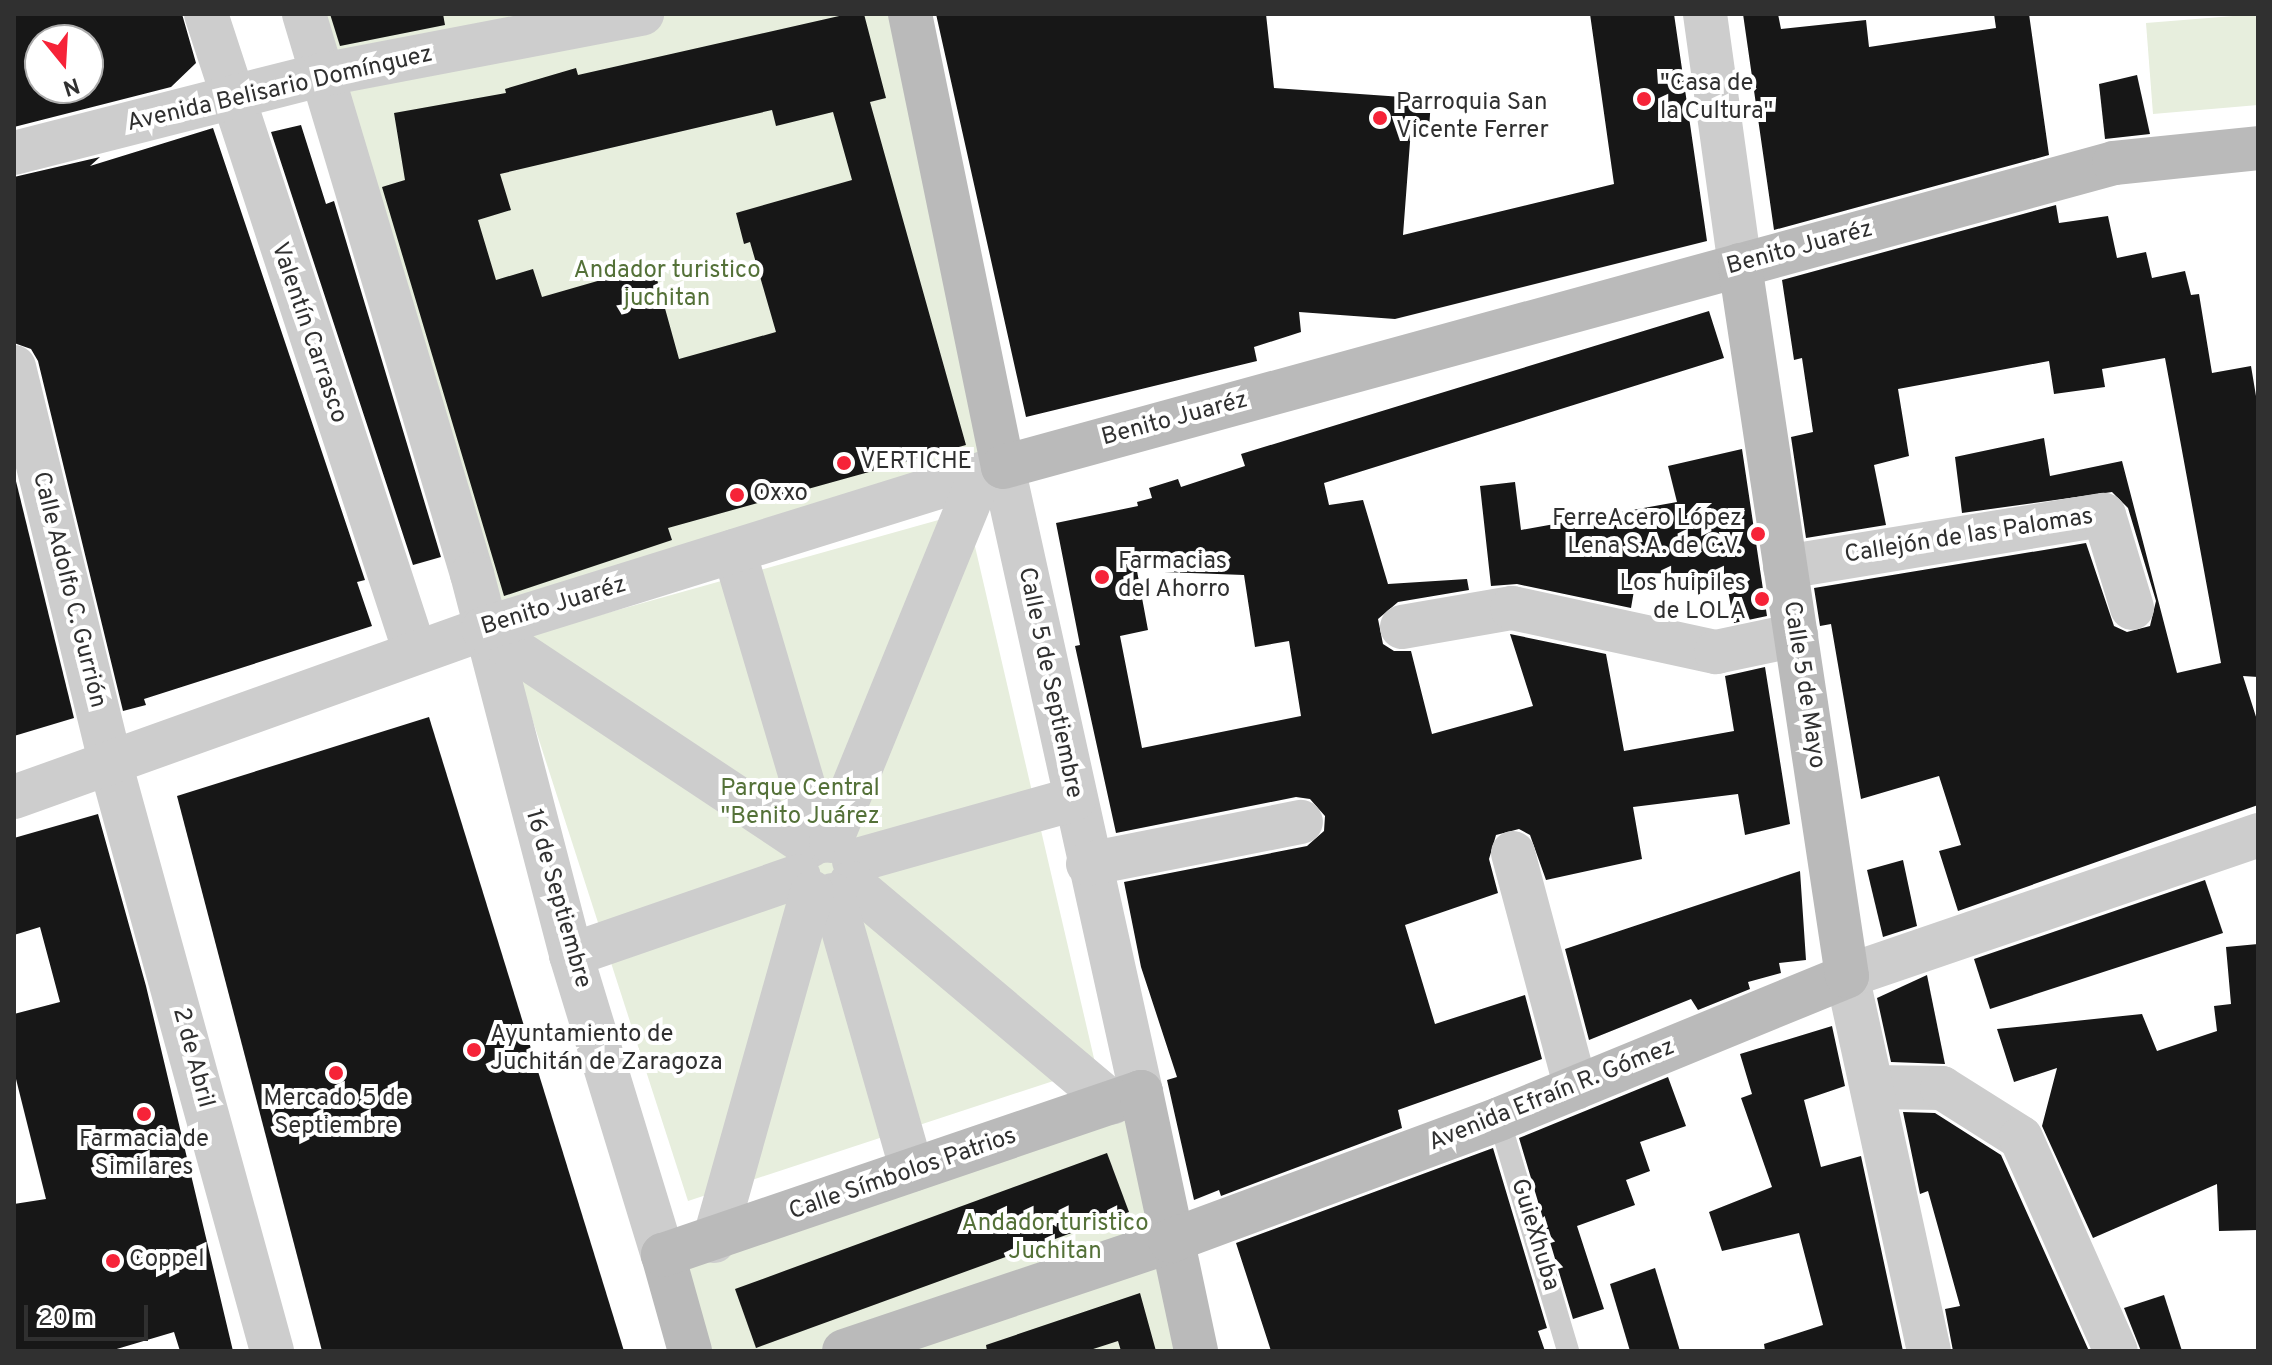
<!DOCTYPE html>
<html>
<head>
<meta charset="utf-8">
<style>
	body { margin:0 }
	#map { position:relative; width:2272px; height:1365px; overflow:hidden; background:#fff; font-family:Overpass,sans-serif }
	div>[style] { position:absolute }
	.green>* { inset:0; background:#e7eedd }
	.building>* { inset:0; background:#171717 }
	.lane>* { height:22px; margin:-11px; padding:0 11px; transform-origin:11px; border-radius:11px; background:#cdcdcd }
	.street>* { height:44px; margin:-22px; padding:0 22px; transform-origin:22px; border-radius:22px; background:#cdcdcd }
	.secondary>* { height:44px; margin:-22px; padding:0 22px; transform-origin:22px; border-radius:22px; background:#bababa }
	.dots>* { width:22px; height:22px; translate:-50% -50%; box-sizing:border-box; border:4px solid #fff; border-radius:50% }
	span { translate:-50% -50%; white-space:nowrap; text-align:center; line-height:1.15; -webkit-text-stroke:8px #fff; paint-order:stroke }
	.poi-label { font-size:24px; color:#303030 }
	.left { translate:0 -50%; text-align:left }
	.right { translate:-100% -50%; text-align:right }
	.street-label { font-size:24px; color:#303030 }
	.park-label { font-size:24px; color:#547138 }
	.frame { position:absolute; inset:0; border:16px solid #303030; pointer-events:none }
	.north { position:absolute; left:24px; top:24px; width:80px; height:80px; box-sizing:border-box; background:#fff; border:2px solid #acacac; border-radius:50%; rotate:162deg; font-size:22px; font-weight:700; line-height:32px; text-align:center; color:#303030 }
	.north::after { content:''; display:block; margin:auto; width:28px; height:36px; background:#f62338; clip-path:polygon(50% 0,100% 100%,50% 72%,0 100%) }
	.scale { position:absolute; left:24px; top:1305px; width:124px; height:36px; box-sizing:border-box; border:4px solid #303030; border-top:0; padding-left:10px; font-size:24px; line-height:28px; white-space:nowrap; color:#303030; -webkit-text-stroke:6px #fff; paint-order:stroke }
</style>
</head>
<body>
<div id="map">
	<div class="green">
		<div style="clip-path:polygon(304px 14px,910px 14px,1003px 467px,483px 629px)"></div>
		<div style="clip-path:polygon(2258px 14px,2258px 105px,2153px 114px,2146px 23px)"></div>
		<div style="clip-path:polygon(967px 512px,1096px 1067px,688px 1201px,507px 641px)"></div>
		<div style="clip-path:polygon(1141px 1092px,1196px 1351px,690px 1351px,663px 1255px)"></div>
	</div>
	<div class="building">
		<div style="clip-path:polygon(evenodd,14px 14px,182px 14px,196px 63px,171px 87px,14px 127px,14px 14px,40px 40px,88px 40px,88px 88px,40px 88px,40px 40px)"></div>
		<div style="clip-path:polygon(330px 14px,443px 14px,445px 25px,340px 46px)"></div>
		<div style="clip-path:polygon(evenodd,848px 14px,864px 14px,886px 98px,870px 102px,966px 445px,668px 528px,672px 540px,504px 596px,382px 187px,405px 180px,394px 113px,506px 93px,505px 89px,576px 68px,578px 75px,848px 14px,772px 110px,776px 126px,833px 112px,852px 180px,736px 213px,744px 244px,750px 242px,776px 332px,679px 359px,653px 265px,542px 297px,533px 269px,496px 280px,478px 220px,511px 210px,500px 174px,772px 110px)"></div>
		<div style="clip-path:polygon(936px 14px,1266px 14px,1274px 88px,1431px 99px,1429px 130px,1411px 129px,1403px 235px,1614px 184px,1590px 14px,1674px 14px,1707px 241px,1395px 319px,1299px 312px,1301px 332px,1254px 347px,1257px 361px,1026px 417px)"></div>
		<div style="clip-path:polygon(1743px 14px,1778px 14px,1781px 29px,1866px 20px,1869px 47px,1996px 28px,1994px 14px,2029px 14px,2049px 155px,1774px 230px)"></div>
		<div style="clip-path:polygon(2137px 75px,2150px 134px,2105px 139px,2099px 84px)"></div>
		<div style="clip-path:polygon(301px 125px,326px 204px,334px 201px,441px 557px,413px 565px,271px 132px)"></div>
		<div style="clip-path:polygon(213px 128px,365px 580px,357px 582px,372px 626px,144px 699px,146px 705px,123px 711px,38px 361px,31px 349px,14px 343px,14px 177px,100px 157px,90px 166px)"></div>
		<div style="clip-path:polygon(2056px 205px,2059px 223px,2108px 216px,2117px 258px,2146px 252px,2152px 278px,2185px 271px,2191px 295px,2199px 294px,2212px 373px,2251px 366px,2258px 408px,2258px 677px,2243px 676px,2258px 723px,2258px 805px,1958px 911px,1939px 851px,1961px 845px,1939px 776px,1861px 799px,1831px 624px,1820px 626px,1814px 588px,2086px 543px,2114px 626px,2127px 632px,2150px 626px,2156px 601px,2128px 508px,2112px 492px,1962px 513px,1955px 457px,2044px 438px,2050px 476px,2122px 461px,2177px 673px,2221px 663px,2165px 358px,2102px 369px,2105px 387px,2054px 394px,2049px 361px,1898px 389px,1909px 456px,1874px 465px,1886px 525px,1806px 538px,1791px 437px,1813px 432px,1802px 358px,1794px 360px,1782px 280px)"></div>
		<div style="clip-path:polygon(evenodd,1709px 311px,1724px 358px,1324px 483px,1329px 505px,1363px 500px,1388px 584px,1467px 579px,1469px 590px,1398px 602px,1378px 619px,1383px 644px,1394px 651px,1411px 651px,1432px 734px,1533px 706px,1510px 634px,1606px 654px,1624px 751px,1734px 731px,1725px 676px,1765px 667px,1790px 824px,1745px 835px,1738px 794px,1633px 807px,1642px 859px,1546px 880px,1530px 835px,1519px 829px,1496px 835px,1489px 859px,1498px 893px,1405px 925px,1435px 1024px,1525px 995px,1542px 1059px,1398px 1110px,1402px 1128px,1221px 1196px,1219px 1190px,1194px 1200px,1167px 1080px,1177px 1077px,1141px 967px,1124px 882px,1307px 846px,1324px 831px,1325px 816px,1310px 799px,1296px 797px,1116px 833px,1075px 646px,1080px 645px,1056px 523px,1138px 506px,1137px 502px,1152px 498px,1149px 488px,1178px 479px,1181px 487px,1245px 466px,1241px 454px,1709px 311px,1137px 571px,1244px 575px,1255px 647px,1289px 641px,1301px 716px,1142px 748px,1120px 636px,1148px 630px,1137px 571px)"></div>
		<div style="clip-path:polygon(1742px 449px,1767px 616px,1734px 623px,1725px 574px,1637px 573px,1631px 608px,1517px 584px,1491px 586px,1480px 486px,1515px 482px,1521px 530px,1677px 502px,1668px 466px)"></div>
		<div style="clip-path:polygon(14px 473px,74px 718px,14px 736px)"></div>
		<div style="clip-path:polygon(429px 717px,624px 1351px,322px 1351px,177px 796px)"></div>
		<div style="clip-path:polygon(98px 814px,146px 986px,233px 1351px,180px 1351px,174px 1332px,110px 1351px,14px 1351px,14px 1204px,46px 1199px,14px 1071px,14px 1014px,60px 1002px,40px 927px,14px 935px,14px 838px)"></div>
		<div style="clip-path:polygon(1903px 860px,1917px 926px,1883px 937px,1867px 870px)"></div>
		<div style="clip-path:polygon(1800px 871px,1806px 960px,1779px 963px,1781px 973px,1748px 982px,1750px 989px,1698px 1010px,1691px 999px,1589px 1040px,1565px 949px)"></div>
		<div style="clip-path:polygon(2205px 880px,2223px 933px,1990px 1009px,1974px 959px)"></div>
		<div style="clip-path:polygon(2258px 944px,2258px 1230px,2219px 1231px,2217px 1184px,2093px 1238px,2042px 1126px,2057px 1068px,2014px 1082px,1997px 1029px,2142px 1014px,2157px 1051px,2217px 1031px,2214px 1006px,2231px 1004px,2226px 947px)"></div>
		<div style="clip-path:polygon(1927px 975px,1945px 1064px,1891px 1062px,1877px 998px)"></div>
		<div style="clip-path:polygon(1832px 1026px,1845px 1086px,1804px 1100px,1821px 1167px,1861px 1156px,1903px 1351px,1765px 1351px,1764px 1344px,1823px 1325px,1799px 1233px,1722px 1251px,1709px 1212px,1772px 1187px,1741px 1098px,1752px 1094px,1740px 1054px)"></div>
		<div style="clip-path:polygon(1668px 1077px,1686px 1126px,1640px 1142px,1650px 1171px,1626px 1180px,1635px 1205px,1577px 1226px,1604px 1309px,1573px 1319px,1519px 1138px)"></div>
		<div style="clip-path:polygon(1903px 1112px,1935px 1113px,2001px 1155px,2089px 1351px,1953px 1351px,1945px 1309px,1960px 1306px,1928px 1191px,1920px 1194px)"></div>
		<div style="clip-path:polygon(1493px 1148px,1547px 1328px,1538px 1331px,1545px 1351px,1271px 1351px,1236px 1243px)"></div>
		<div style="clip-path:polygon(1107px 1153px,1129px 1212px,756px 1348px,735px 1289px)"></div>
		<div style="clip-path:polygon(1655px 1268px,1680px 1351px,1630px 1351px,1610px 1284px)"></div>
		<div style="clip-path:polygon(1140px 1293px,1156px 1351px,1121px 1351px,1118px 1341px,1087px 1351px,987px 1351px,986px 1345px)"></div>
		<div style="clip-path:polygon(2164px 1295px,2182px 1351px,2141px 1351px,2124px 1308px)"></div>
	</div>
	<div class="lane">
		<div style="left:1499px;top:1119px;width:242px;rotate:73.4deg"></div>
	</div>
	<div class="street">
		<div style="left:206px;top:14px;width:671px;rotate:71.86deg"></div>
		<div style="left:304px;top:14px;width:585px;rotate:73.3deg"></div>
		<div style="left:472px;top:574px;width:394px;rotate:75.4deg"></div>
		<div style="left:571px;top:955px;width:314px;rotate:73deg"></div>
		<div style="left:1705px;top:14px;width:253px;rotate:82.1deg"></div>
		<div style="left:14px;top:153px;width:317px;rotate:-14.3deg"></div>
		<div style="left:321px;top:75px;width:327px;rotate:-10.8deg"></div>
		<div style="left:14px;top:367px;width:411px;rotate:76.3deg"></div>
		<div style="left:111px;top:766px;width:607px;rotate:74.61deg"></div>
		<div style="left:734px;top:551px;width:303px;rotate:73.5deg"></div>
		<div style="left:1785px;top:567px;width:323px;rotate:-9.3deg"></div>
		<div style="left:2104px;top:515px;width:97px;rotate:73.2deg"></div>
		<div style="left:1402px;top:627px;width:112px;rotate:-9.8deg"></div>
		<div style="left:1512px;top:608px;width:209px;rotate:12.2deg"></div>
		<div style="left:1716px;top:652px;width:82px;rotate:-12deg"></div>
		<div style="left:483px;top:629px;width:392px;rotate:33.6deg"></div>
		<div style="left:14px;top:797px;width:498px;rotate:-19.7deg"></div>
		<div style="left:483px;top:629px;width:545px;rotate:-17.3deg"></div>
		<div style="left:1003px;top:467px;width:640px;rotate:77.55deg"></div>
		<div style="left:831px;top:841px;width:396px;rotate:-67.8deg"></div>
		<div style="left:1513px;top:853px;width:243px;rotate:75deg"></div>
		<div style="left:854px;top:861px;width:229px;rotate:-15.7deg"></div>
		<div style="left:1088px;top:864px;width:217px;rotate:-11.2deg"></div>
		<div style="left:851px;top:883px;width:341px;rotate:40.1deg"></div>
		<div style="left:833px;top:895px;width:286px;rotate:74deg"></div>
		<div style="left:571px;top:955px;width:241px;rotate:-19.1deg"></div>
		<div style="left:1872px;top:1087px;width:70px;rotate:0.8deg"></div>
		<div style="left:1942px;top:1088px;width:93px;rotate:32.3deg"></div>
		<div style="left:2021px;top:1138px;width:233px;rotate:66deg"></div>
		<div style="left:714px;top:1241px;width:362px;rotate:-74.3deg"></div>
		<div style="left:1929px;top:1351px;width:384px;rotate:-102.3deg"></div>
		<div style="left:1847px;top:976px;width:435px;rotate:-18.9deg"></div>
	</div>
	<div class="secondary">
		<div style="left:910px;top:14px;width:462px;rotate:78.4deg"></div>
		<div style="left:1003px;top:467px;width:1152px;rotate:-15.3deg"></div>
		<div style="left:2114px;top:163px;width:145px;rotate:-5.9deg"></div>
		<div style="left:690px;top:1351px;width:100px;rotate:-105.7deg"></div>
		<div style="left:663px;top:1255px;width:505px;rotate:-18.83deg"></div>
		<div style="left:1141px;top:1092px;width:265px;rotate:78deg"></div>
		<div style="left:844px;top:1351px;width:344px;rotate:-18.6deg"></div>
		<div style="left:1170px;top:1241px;width:351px;rotate:-20.3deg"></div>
		<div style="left:1499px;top:1119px;width:376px;rotate:-22.3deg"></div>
		<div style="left:1847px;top:976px;width:719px;rotate:-98.56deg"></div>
	</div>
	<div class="dots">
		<div style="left:1644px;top:99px;background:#f62338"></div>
		<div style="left:1380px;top:118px;background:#f62338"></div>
		<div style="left:844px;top:463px;background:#f62338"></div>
		<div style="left:737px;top:495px;background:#f62338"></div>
		<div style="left:1758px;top:534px;background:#f62338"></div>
		<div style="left:1102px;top:577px;background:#f62338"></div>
		<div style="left:1762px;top:599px;background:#f62338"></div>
		<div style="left:474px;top:1050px;background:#f62338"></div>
		<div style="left:336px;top:1073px;background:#f62338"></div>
		<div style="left:144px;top:1114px;background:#f62338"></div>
		<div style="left:113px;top:1261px;background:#f62338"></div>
	</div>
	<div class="poi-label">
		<span class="left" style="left:1660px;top:99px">"Casa de<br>la Cultura"</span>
		<span class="left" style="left:1396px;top:118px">Parroquia San<br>Vicente Ferrer</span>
		<span class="left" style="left:860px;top:463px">VERTICHE</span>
		<span class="left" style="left:753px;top:495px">Oxxo</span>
		<span class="right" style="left:1742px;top:534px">FerreAcero López<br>Lena S.A. de C.V.</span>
		<span class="left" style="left:1118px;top:577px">Farmacias<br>del Ahorro</span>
		<span class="right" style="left:1746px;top:599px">Los huipiles<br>de LOLA</span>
		<span class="left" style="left:490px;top:1050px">Ayuntamiento de<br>Juchitán de Zaragoza</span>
		<span style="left:336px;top:1114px">Mercado 5 de<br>Septiembre</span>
		<span style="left:144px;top:1155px">Farmacia de<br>Similares</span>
		<span class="left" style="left:129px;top:1261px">Coppel</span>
	</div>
	<div class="street-label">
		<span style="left:280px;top:90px;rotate:-13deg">Avenida Belisario Domínguez</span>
		<span style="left:1800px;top:249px;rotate:-15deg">Benito Juaréz</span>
		<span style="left:308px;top:333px;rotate:71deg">Valentín Carrasco</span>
		<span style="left:1175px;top:420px;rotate:-15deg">Benito Juaréz</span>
		<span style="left:1969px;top:537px;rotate:-9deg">Callejón de las Palomas</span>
		<span style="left:68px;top:590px;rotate:76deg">Calle Adolfo C. Gurrión</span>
		<span style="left:554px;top:607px;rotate:-17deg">Benito Juaréz</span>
		<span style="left:1049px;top:683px;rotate:78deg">Calle 5 de Septiembre</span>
		<span style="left:1803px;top:685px;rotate:81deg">Calle 5 de Mayo</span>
		<span style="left:557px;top:899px;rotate:74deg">16 de Septiembre</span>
		<span style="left:192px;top:1058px;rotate:75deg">2 de Abril</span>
		<span style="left:1552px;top:1096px;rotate:-22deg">Avenida Efraín R. Gómez</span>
		<span style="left:903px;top:1175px;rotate:-19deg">Calle Símbolos Patrios</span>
		<span style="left:1534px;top:1235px;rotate:73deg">GuieXhuba</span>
	</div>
	<div class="park-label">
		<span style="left:667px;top:286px">Andador turistico<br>juchitan</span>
		<span style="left:800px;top:804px">Parque Central<br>"Benito Juárez</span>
		<span style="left:1055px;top:1239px">Andador turistico<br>Juchitan</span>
	</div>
	<div class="frame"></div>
	<div class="north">N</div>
	<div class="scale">20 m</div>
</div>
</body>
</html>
